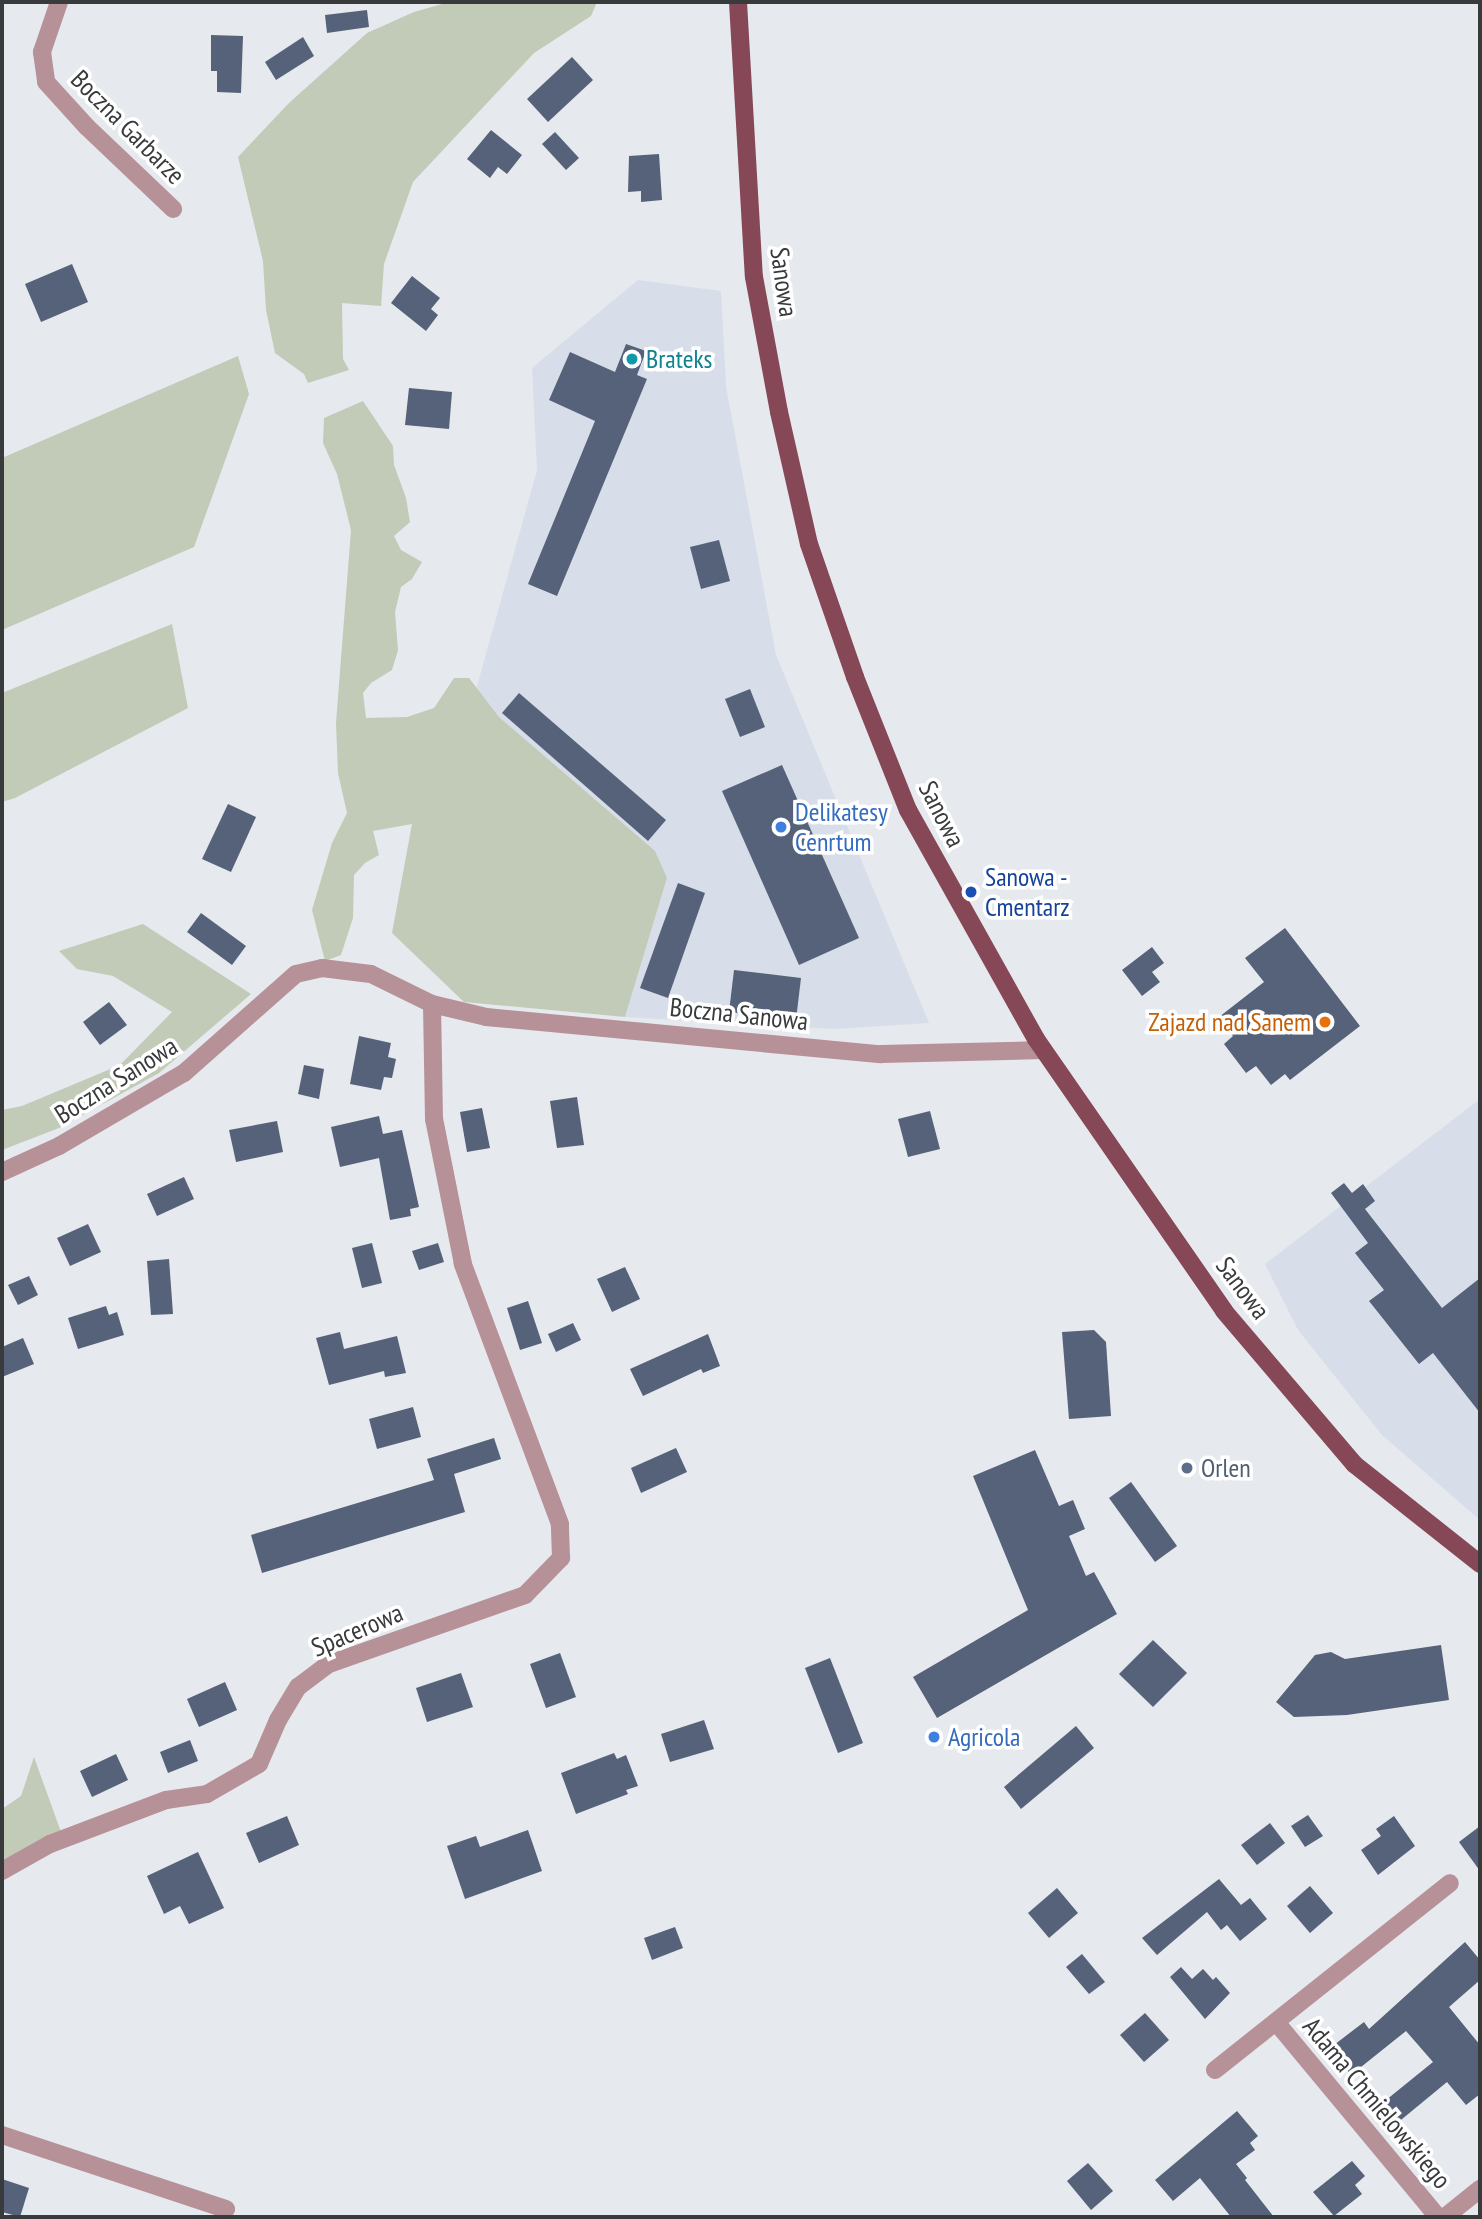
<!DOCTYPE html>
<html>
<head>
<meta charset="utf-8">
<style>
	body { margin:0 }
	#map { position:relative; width:1482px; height:2219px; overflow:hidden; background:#e6e9ee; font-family:"PT Sans Narrow",sans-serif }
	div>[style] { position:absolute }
	.built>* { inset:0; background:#d7dee9 }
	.green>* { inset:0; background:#c1cbb8 }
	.building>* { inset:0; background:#556279 }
	.minor>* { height:18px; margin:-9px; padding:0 9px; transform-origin:9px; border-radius:9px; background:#b69198 }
	.major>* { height:18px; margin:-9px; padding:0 9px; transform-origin:9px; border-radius:9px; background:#864856 }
	.dots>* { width:19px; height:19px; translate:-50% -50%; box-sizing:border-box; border:4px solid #fff; border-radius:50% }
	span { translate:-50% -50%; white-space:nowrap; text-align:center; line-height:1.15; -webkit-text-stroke:7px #fff; paint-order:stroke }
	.street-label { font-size:26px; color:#393a3c }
	.culture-label { font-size:26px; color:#0d838f }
	.left { translate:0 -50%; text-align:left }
	.shop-label { font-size:26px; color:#366cbe }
	.transit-label { font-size:26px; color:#164399 }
	.food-label { font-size:26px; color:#c56008 }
	.right { translate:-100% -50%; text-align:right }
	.service-label { font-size:26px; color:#4e5e75 }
	.frame { position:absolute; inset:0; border:4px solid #393a3c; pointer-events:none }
</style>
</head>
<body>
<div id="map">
	<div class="built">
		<div style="clip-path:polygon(638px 280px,721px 291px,726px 386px,776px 655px,929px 1023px,834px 1029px,625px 1017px,667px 878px,499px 717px,476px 690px,537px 470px,532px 368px)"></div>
		<div style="clip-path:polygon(1480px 1099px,1480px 1520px,1382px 1435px,1298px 1330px,1265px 1264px)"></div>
	</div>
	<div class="green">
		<div style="clip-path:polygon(449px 2px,597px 2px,591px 16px,534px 53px,413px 182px,384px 264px,381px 306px,342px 303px,343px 359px,349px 370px,308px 383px,304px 374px,275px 353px,266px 310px,263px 261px,238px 157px,289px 103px,367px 33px,414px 12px)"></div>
		<div style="clip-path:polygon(238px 356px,249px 394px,194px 547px,2px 630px,2px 458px)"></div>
		<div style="clip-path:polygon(363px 401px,393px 446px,394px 465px,406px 498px,410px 522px,394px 536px,401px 550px,422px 562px,412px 579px,401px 587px,395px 612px,398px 650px,392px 670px,371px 683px,363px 693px,366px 718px,407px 717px,434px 708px,454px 678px,469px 678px,499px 717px,655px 851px,667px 878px,625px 1017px,464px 1002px,392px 933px,412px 824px,373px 831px,379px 855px,365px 863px,354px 875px,353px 918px,341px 955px,325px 961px,312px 910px,332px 843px,347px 813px,338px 773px,336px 723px,351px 530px,337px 474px,323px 443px,324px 418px)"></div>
		<div style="clip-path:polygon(172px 624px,188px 708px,15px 798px,2px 802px,2px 693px)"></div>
		<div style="clip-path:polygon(143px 924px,251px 994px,159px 1073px,59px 1128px,2px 1150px,2px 1110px,22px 1106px,120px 1065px,172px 1012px,113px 976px,77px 969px,59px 951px)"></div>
		<div style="clip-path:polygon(34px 1757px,61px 1832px,2px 1863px,2px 1809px,21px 1796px)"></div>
	</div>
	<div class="building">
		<div style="clip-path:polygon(367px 10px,369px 27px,327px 33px,325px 15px)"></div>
		<div style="clip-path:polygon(211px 35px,243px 36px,241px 93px,217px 92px,217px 71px,211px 71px)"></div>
		<div style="clip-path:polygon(303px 37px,314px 56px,276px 80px,265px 62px)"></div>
		<div style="clip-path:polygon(572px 57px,593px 80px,548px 122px,527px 99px)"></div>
		<div style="clip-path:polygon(491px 130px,522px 155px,507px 174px,498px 167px,490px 178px,467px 159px)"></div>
		<div style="clip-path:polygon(555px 132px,579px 158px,566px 170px,542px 144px)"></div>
		<div style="clip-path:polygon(659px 154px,662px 200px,641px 202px,641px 191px,628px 192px,629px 156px)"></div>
		<div style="clip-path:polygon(72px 264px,88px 302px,41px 322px,25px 284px)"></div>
		<div style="clip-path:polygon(412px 276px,440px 298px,431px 309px,438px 315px,426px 331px,391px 303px)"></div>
		<div style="clip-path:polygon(626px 344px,646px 351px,637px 375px,647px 379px,557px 596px,528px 584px,595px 421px,549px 400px,570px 352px,615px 372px)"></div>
		<div style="clip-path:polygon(409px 388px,452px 392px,449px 429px,405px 425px)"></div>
		<div style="clip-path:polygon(719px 540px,730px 581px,701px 589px,690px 547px)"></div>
		<div style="clip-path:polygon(750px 689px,765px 727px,740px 737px,725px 699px)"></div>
		<div style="clip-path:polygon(519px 693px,666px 820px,648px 841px,502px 713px)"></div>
		<div style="clip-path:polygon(782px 765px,859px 938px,799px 965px,722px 791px)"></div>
		<div style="clip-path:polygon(228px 804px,256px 817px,231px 872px,202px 859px)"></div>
		<div style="clip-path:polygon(678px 883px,705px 893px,668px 998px,640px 988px)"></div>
		<div style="clip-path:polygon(201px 913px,246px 946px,232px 965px,187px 932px)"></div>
		<div style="clip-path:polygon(1285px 928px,1360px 1026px,1290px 1080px,1285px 1074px,1271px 1085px,1256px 1066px,1246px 1073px,1224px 1044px,1233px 1036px,1219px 1017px,1264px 982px,1245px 958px)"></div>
		<div style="clip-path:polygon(1152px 947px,1164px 963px,1152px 972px,1160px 982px,1142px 996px,1122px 970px)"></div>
		<div style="clip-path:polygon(734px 970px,801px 978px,796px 1020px,729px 1012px)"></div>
		<div style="clip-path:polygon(109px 1002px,127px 1025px,100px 1045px,83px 1022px)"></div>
		<div style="clip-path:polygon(359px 1036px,391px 1043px,388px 1057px,396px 1059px,392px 1078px,384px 1077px,381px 1090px,350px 1084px)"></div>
		<div style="clip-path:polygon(304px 1065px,324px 1069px,319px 1099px,298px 1094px)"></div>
		<div style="clip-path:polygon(577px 1097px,584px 1145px,557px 1148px,550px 1101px)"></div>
		<div style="clip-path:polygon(482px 1108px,490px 1148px,467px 1152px,460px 1112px)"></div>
		<div style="clip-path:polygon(930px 1111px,940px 1149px,908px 1157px,898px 1119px)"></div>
		<div style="clip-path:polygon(379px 1116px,383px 1134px,402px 1130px,419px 1207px,410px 1209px,411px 1216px,390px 1220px,379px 1158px,340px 1167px,331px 1127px)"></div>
		<div style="clip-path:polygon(277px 1121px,283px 1152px,236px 1162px,229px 1130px)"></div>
		<div style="clip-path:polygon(184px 1177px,194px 1199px,157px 1216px,147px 1194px)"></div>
		<div style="clip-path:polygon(1344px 1183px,1352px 1193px,1363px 1184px,1375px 1201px,1365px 1209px,1442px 1308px,1480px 1278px,1480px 1413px,1433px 1353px,1419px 1364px,1369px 1301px,1384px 1290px,1355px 1253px,1368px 1243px,1331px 1193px)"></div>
		<div style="clip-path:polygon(88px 1224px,101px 1252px,70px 1266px,57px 1238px)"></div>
		<div style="clip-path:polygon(372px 1243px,382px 1283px,362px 1288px,352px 1248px)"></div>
		<div style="clip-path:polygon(438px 1243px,444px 1262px,419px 1270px,412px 1251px)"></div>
		<div style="clip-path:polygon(169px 1259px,173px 1314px,151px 1315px,147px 1261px)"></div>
		<div style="clip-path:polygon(625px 1267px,640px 1299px,612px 1312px,597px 1279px)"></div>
		<div style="clip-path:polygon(29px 1276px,38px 1295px,18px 1305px,8px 1285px)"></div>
		<div style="clip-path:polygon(528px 1301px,542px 1343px,520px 1350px,507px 1308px)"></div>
		<div style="clip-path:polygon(106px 1306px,109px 1315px,117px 1312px,124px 1335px,78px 1349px,68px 1318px)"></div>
		<div style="clip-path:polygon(573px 1323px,581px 1340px,556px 1352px,548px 1334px)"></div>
		<div style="clip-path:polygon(1094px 1330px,1106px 1342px,1111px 1416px,1069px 1419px,1062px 1332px)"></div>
		<div style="clip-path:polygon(340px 1332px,344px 1349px,397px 1336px,406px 1373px,385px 1377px,384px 1371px,329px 1385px,316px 1338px)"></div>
		<div style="clip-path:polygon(708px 1334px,720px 1366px,703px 1373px,701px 1369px,643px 1396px,630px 1369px)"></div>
		<div style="clip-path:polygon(23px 1338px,34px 1364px,2px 1377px,2px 1347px)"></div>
		<div style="clip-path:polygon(413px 1407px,421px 1437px,377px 1449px,369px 1419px)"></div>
		<div style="clip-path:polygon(494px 1438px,501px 1459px,454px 1474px,465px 1512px,262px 1573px,251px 1535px,434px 1480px,427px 1459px)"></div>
		<div style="clip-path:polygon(676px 1448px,687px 1472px,641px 1493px,631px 1468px)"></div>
		<div style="clip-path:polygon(1035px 1450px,1059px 1506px,1073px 1500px,1085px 1529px,1069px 1536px,1086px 1576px,1094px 1572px,1117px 1614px,937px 1718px,913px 1677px,1028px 1610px,973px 1476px)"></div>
		<div style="clip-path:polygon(1131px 1482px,1177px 1546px,1155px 1562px,1109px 1498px)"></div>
		<div style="clip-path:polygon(1153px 1640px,1187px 1673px,1153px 1707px,1119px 1674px)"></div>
		<div style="clip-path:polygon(1441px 1645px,1449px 1700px,1347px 1715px,1294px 1717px,1276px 1702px,1315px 1655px,1331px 1652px,1345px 1659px)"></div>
		<div style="clip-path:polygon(560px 1653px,576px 1697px,546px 1708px,530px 1664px)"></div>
		<div style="clip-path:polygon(830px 1658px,863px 1743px,838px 1753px,805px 1668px)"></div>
		<div style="clip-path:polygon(461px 1673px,473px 1707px,427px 1722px,416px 1688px)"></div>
		<div style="clip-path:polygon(225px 1682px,237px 1710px,199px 1727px,187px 1699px)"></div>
		<div style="clip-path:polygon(704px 1720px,714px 1749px,670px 1762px,661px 1734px)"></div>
		<div style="clip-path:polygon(1076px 1726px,1094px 1748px,1021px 1809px,1004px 1787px)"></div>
		<div style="clip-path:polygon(190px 1740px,198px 1761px,168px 1773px,160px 1752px)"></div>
		<div style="clip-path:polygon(614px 1753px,617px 1759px,626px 1755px,638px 1786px,626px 1790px,628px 1794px,576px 1814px,561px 1773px)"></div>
		<div style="clip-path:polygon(116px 1754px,128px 1780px,92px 1797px,80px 1771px)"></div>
		<div style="clip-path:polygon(1308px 1815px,1323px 1836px,1305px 1847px,1291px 1826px)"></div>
		<div style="clip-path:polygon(287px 1816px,299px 1845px,259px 1863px,246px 1833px)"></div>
		<div style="clip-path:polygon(1394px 1816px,1415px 1846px,1378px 1875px,1361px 1850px,1381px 1836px,1376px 1829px)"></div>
		<div style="clip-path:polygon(1270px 1823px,1285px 1843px,1257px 1865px,1241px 1845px)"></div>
		<div style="clip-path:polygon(1480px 1826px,1480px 1871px,1459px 1842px)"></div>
		<div style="clip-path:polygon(528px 1830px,542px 1871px,465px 1899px,447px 1846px,476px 1836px,480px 1847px)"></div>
		<div style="clip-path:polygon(198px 1852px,224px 1908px,189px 1924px,180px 1906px,164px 1914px,147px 1876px)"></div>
		<div style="clip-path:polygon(1219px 1879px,1241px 1905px,1250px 1898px,1267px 1919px,1240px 1941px,1227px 1925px,1221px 1930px,1207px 1912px,1157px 1955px,1142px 1938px)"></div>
		<div style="clip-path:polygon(1310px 1886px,1333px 1913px,1310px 1933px,1287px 1906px)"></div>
		<div style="clip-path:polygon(1057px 1888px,1078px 1913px,1049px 1938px,1028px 1913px)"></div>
		<div style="clip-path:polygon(675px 1927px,683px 1948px,652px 1960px,644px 1938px)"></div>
		<div style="clip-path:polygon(1465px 1942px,1480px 1960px,1480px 1980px,1449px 2007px,1480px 2045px,1480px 2094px,1466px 2105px,1447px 2082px,1390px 2129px,1375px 2109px,1433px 2062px,1406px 2031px,1351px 2075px,1330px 2048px,1364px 2022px,1369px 2029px)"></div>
		<div style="clip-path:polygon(1082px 1954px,1105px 1982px,1089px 1994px,1066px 1967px)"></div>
		<div style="clip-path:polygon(1181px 1967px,1192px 1979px,1203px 1969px,1213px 1980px,1216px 1977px,1230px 1993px,1205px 2019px,1170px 1977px)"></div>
		<div style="clip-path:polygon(1145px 2013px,1169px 2040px,1144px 2062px,1120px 2035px)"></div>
		<div style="clip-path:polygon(1237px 2111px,1258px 2136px,1250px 2143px,1255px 2150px,1236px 2164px,1247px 2178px,1245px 2180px,1274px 2217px,1231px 2217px,1200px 2178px,1173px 2201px,1155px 2180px)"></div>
		<div style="clip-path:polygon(1352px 2161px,1365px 2176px,1355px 2185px,1362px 2194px,1334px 2216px,1313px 2192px)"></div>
		<div style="clip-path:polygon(1088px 2163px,1113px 2191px,1091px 2210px,1067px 2181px)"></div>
		<div style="clip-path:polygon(2px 2179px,29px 2188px,20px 2217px,2px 2212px)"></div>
	</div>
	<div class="minor">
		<div style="left:59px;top:2px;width:53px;rotate:108.8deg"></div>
		<div style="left:42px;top:52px;width:30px;rotate:82deg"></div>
		<div style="left:46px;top:82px;width:61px;rotate:47.7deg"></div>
		<div style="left:87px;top:127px;width:119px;rotate:43.6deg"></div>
		<div style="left:2px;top:1172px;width:63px;rotate:-24.5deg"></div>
		<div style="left:59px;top:1146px;width:145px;rotate:-30.3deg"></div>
		<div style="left:184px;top:1073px;width:149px;rotate:-41.5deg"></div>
		<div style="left:296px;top:974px;width:27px;rotate:-13deg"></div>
		<div style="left:322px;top:968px;width:49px;rotate:7deg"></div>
		<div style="left:371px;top:974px;width:68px;rotate:26.2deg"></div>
		<div style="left:432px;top:1004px;width:56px;rotate:13.5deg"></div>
		<div style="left:486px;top:1017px;width:397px;rotate:5.4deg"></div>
		<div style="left:881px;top:1054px;width:162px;rotate:-1.4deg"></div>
		<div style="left:2px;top:1871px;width:55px;rotate:-29.4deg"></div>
		<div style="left:50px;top:1844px;width:124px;rotate:-20.8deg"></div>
		<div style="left:166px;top:1800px;width:41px;rotate:-8.3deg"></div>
		<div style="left:207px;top:1794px;width:60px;rotate:-30deg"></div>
		<div style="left:259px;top:1764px;width:48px;rotate:-66.6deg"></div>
		<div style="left:278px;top:1720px;width:39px;rotate:-59deg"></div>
		<div style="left:298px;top:1687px;width:39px;rotate:-37deg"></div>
		<div style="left:329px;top:1664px;width:208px;rotate:-19.4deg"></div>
		<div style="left:525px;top:1595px;width:52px;rotate:-45.8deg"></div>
		<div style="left:561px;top:1558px;width:34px;rotate:-92deg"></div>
		<div style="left:560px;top:1524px;width:278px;rotate:-110.5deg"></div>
		<div style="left:463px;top:1264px;width:148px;rotate:-101.3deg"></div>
		<div style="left:434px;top:1119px;width:115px;rotate:-91deg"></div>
		<div style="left:1276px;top:2022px;width:254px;rotate:50.3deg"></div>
		<div style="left:1215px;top:2070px;width:300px;rotate:-38.5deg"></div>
		<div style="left:2px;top:2135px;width:236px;rotate:18.3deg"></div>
		<div style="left:1445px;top:2217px;width:45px;rotate:-38.7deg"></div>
	</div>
	<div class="major">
		<div style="left:738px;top:2px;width:275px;rotate:86.7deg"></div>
		<div style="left:754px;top:277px;width:137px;rotate:79.5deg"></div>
		<div style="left:779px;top:412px;width:135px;rotate:77.2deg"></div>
		<div style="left:809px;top:544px;width:141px;rotate:70.9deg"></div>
		<div style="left:855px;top:677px;width:143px;rotate:68.3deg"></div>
		<div style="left:908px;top:810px;width:262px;rotate:60.8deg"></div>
		<div style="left:1036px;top:1039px;width:331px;rotate:55.3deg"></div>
		<div style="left:1224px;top:1311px;width:201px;rotate:49.6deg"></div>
		<div style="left:1354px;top:1464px;width:161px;rotate:38.4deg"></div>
	</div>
	<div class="dots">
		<div style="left:632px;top:359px;background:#0f9aa8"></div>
		<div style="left:781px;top:827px;background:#3f7fe0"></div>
		<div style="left:971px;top:892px;background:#1a4fb4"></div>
		<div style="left:1325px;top:1022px;background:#e8710a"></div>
		<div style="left:1187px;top:1468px;background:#5c6f8a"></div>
		<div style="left:934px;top:1737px;background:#3f7fe0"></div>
	</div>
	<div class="street-label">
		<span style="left:128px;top:127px;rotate:45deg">Boczna Garbarze</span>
		<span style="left:784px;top:282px;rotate:82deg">Sanowa</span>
		<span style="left:942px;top:814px;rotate:63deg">Sanowa</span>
		<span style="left:739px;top:1014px;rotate:6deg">Boczna Sanowa</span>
		<span style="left:116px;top:1080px;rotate:-32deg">Boczna Sanowa</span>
		<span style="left:1243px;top:1288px;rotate:53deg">Sanowa</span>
		<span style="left:357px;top:1630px;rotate:-23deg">Spacerowa</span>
		<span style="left:1377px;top:2103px;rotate:50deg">Adama Chmielowskiego</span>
	</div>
	<div class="culture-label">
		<span class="left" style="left:646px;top:359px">Brateks</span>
	</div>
	<div class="shop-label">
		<span class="left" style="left:795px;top:827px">Delikatesy<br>Cenrtum</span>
		<span class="left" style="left:948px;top:1737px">Agricola</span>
	</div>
	<div class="transit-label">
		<span class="left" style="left:985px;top:892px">Sanowa -<br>Cmentarz</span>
	</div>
	<div class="food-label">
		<span class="right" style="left:1311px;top:1022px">Zajazd nad Sanem</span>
	</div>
	<div class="service-label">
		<span class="left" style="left:1201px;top:1468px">Orlen</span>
	</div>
	<div class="frame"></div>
</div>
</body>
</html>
